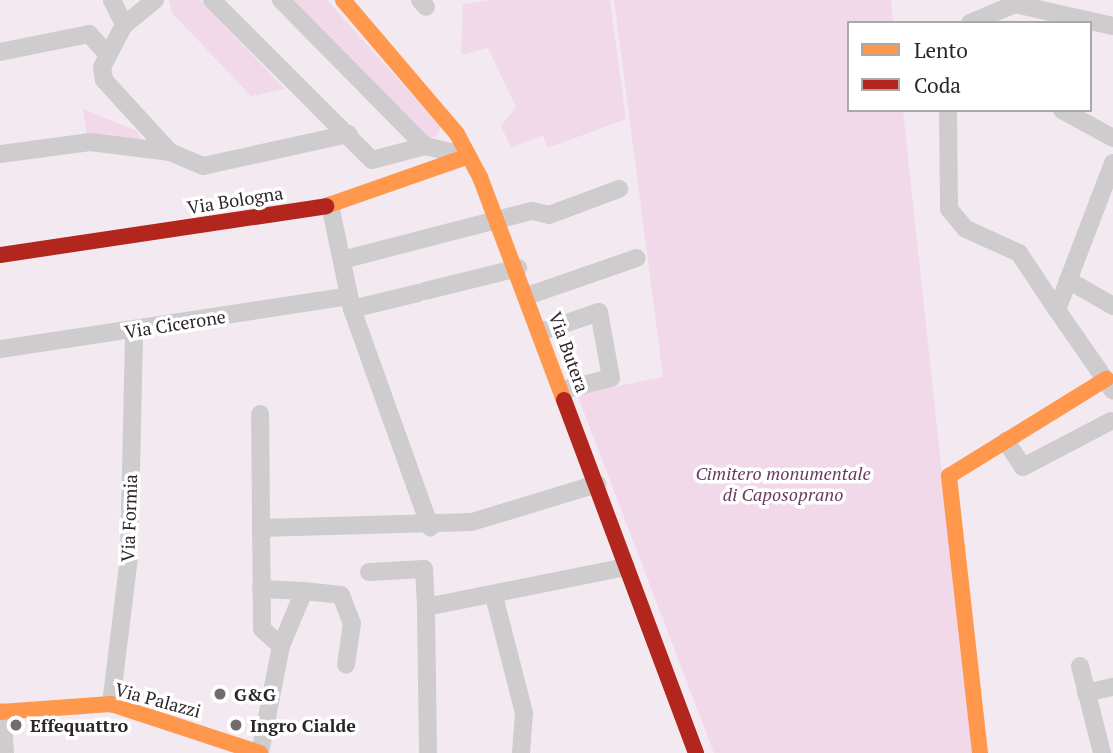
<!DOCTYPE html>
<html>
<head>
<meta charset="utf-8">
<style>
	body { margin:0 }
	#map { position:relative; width:1113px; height:753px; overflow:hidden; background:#f3eaf1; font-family:"PT Serif",serif }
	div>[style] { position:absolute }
	.green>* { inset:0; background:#f1d9ea }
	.street>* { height:18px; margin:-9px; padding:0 9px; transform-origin:9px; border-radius:9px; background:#cecccd }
	.slow>* { height:16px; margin:-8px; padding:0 8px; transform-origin:8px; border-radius:8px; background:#ff974d }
	.jam>* { height:16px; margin:-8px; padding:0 8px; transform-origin:8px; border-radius:8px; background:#b3261e }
	.dots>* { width:19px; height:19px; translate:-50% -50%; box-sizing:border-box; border:4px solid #fff; border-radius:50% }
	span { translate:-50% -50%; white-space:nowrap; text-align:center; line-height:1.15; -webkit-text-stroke:7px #fff; paint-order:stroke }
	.street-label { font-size:18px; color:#2c262a }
	.park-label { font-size:18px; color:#693b5d; font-style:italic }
	.poi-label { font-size:18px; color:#2c262a; font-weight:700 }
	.left { translate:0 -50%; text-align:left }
	.legend { position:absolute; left:847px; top:21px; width:245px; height:91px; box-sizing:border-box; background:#fff; border:2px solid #aba8aa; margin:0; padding:9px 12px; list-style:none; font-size:21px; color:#2c262a }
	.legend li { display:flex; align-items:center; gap:14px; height:35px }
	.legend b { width:35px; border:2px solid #aba8aa }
</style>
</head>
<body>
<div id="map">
	<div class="green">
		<div style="clip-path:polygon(169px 0,200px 0,285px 89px,251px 96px,172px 13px)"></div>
		<div style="clip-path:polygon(294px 0,327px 0,441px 127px,437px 136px,429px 138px)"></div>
		<div style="clip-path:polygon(490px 0,610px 0,626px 119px,548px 148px,543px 135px,511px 148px,501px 126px,516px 107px,488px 48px,461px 55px,463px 4px)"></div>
		<div style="clip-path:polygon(614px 0,891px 0,893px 23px,849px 23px,849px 110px,903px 110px,972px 753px,714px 753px,577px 394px,663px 377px)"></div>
		<div style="clip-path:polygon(83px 109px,137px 131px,142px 143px,87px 135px)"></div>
	</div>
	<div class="street">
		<div style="left:112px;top:0;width:28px;rotate:64deg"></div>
		<div style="left:155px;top:0;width:40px;rotate:141deg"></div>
		<div style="left:124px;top:25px;width:47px;rotate:117.6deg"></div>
		<div style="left:102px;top:67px;width:13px;rotate:81deg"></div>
		<div style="left:104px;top:80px;width:98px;rotate:47.5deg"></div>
		<div style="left:212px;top:0;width:226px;rotate:45deg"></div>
		<div style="left:372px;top:160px;width:55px;rotate:-14.8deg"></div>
		<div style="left:425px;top:146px;width:44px;rotate:13.1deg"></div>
		<div style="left:281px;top:0;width:205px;rotate:45.4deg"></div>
		<div style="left:420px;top:0;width:9px;rotate:49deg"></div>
		<div style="left:970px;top:23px;width:49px;rotate:-22.9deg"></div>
		<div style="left:1015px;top:4px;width:100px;rotate:12.7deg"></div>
		<div style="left:0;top:52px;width:91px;rotate:-11.4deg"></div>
		<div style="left:89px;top:34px;width:26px;rotate:47deg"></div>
		<div style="left:948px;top:110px;width:99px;rotate:89.4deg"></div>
		<div style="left:949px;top:209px;width:26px;rotate:50deg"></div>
		<div style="left:966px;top:229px;width:58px;rotate:24.4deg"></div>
		<div style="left:1019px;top:253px;width:69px;rotate:56.3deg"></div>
		<div style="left:1062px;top:110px;width:58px;rotate:28.8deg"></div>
		<div style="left:0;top:154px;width:91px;rotate:-7.6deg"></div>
		<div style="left:90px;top:142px;width:81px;rotate:7.1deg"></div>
		<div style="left:170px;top:152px;width:36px;rotate:23deg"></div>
		<div style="left:203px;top:166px;width:149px;rotate:-12.4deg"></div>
		<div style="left:1113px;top:163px;width:157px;rotate:110.9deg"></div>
		<div style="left:1057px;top:310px;width:98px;rotate:55.3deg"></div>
		<div style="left:330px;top:205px;width:106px;rotate:78.1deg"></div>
		<div style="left:352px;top:309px;width:232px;rotate:70.3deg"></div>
		<div style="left:342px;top:260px;width:196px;rotate:-14.5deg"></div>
		<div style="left:532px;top:211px;width:17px;rotate:13deg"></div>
		<div style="left:549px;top:215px;width:75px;rotate:-20.4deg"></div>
		<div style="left:1068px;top:280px;width:52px;rotate:30deg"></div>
		<div style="left:425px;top:291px;width:96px;rotate:-13.9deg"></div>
		<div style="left:527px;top:296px;width:116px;rotate:-19.1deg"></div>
		<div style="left:352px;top:309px;width:68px;rotate:-13.6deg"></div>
		<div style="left:540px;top:332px;width:62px;rotate:-18.7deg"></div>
		<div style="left:599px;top:312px;width:67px;rotate:79.7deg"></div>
		<div style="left:611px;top:378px;width:50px;rotate:166.2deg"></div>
		<div style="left:0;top:349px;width:353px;rotate:-8.6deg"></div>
		<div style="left:1006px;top:441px;width:31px;rotate:57deg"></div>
		<div style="left:1023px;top:467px;width:99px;rotate:-27.6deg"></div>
		<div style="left:261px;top:528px;width:211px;rotate:-1.6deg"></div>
		<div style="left:472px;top:522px;width:131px;rotate:-16.9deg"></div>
		<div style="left:369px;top:572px;width:55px;rotate:-3.1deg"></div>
		<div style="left:424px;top:569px;width:38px;rotate:87deg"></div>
		<div style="left:261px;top:589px;width:43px;rotate:2.7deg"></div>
		<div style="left:304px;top:591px;width:60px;rotate:112.7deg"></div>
		<div style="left:304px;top:591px;width:37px;rotate:6deg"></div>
		<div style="left:341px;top:595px;width:30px;rotate:69deg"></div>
		<div style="left:352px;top:623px;width:42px;rotate:98.1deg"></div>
		<div style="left:494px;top:596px;width:121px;rotate:75.6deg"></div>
		<div style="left:524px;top:713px;width:40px;rotate:94.3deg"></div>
		<div style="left:1080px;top:666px;width:90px;rotate:75.8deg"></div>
		<div style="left:1086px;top:693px;width:28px;rotate:-13deg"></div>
		<div style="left:111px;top:704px;width:148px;rotate:-83deg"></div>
		<div style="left:129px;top:557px;width:226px;rotate:-88.7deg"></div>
		<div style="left:2px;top:712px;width:41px;rotate:85.8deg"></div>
		<div style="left:260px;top:753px;width:109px;rotate:-78.9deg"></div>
		<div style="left:281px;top:646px;width:25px;rotate:-138deg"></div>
		<div style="left:262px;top:629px;width:215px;rotate:-90.5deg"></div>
		<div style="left:428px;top:753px;width:146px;rotate:-90.8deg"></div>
		<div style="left:426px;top:607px;width:204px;rotate:-11.3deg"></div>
	</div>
	<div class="slow">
		<div style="left:343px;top:0;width:176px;rotate:49.6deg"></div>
		<div style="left:457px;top:134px;width:49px;rotate:61.9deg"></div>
		<div style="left:480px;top:177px;width:238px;rotate:69.4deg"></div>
		<div style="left:326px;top:206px;width:151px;rotate:-19.3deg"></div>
		<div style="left:0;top:712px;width:111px;rotate:-4.1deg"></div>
		<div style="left:111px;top:704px;width:157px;rotate:18.2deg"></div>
		<div style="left:980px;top:753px;width:279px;rotate:-96.4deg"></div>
		<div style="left:949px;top:476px;width:185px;rotate:-31.7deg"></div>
	</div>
	<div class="jam">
		<div style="left:0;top:255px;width:330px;rotate:-8.5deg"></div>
		<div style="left:564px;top:400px;width:377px;rotate:69.5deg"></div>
	</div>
	<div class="dots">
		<div style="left:220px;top:694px;background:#726b70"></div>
		<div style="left:16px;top:725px;background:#726b70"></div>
		<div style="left:236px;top:725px;background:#726b70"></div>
	</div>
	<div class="street-label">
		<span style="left:235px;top:200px;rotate:-9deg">Via Bologna</span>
		<span style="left:175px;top:324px;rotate:-9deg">Via Cicerone</span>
		<span style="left:569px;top:352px;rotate:70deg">Via Butera</span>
		<span style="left:129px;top:518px;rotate:-88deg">Via Formia</span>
		<span style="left:158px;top:700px;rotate:15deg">Via Palazzi</span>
	</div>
	<div class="park-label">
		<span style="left:783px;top:484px">Cimitero monumentale<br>di Caposoprano</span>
	</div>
	<div class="poi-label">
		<span class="left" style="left:234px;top:694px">G&amp;G</span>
		<span class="left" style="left:30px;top:725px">Effequattro</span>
		<span class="left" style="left:250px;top:725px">Ingro Cialde</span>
	</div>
	<ul class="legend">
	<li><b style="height:9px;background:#ff974d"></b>Lento</li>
	<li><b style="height:9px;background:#b3261e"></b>Coda</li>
	</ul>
</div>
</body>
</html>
